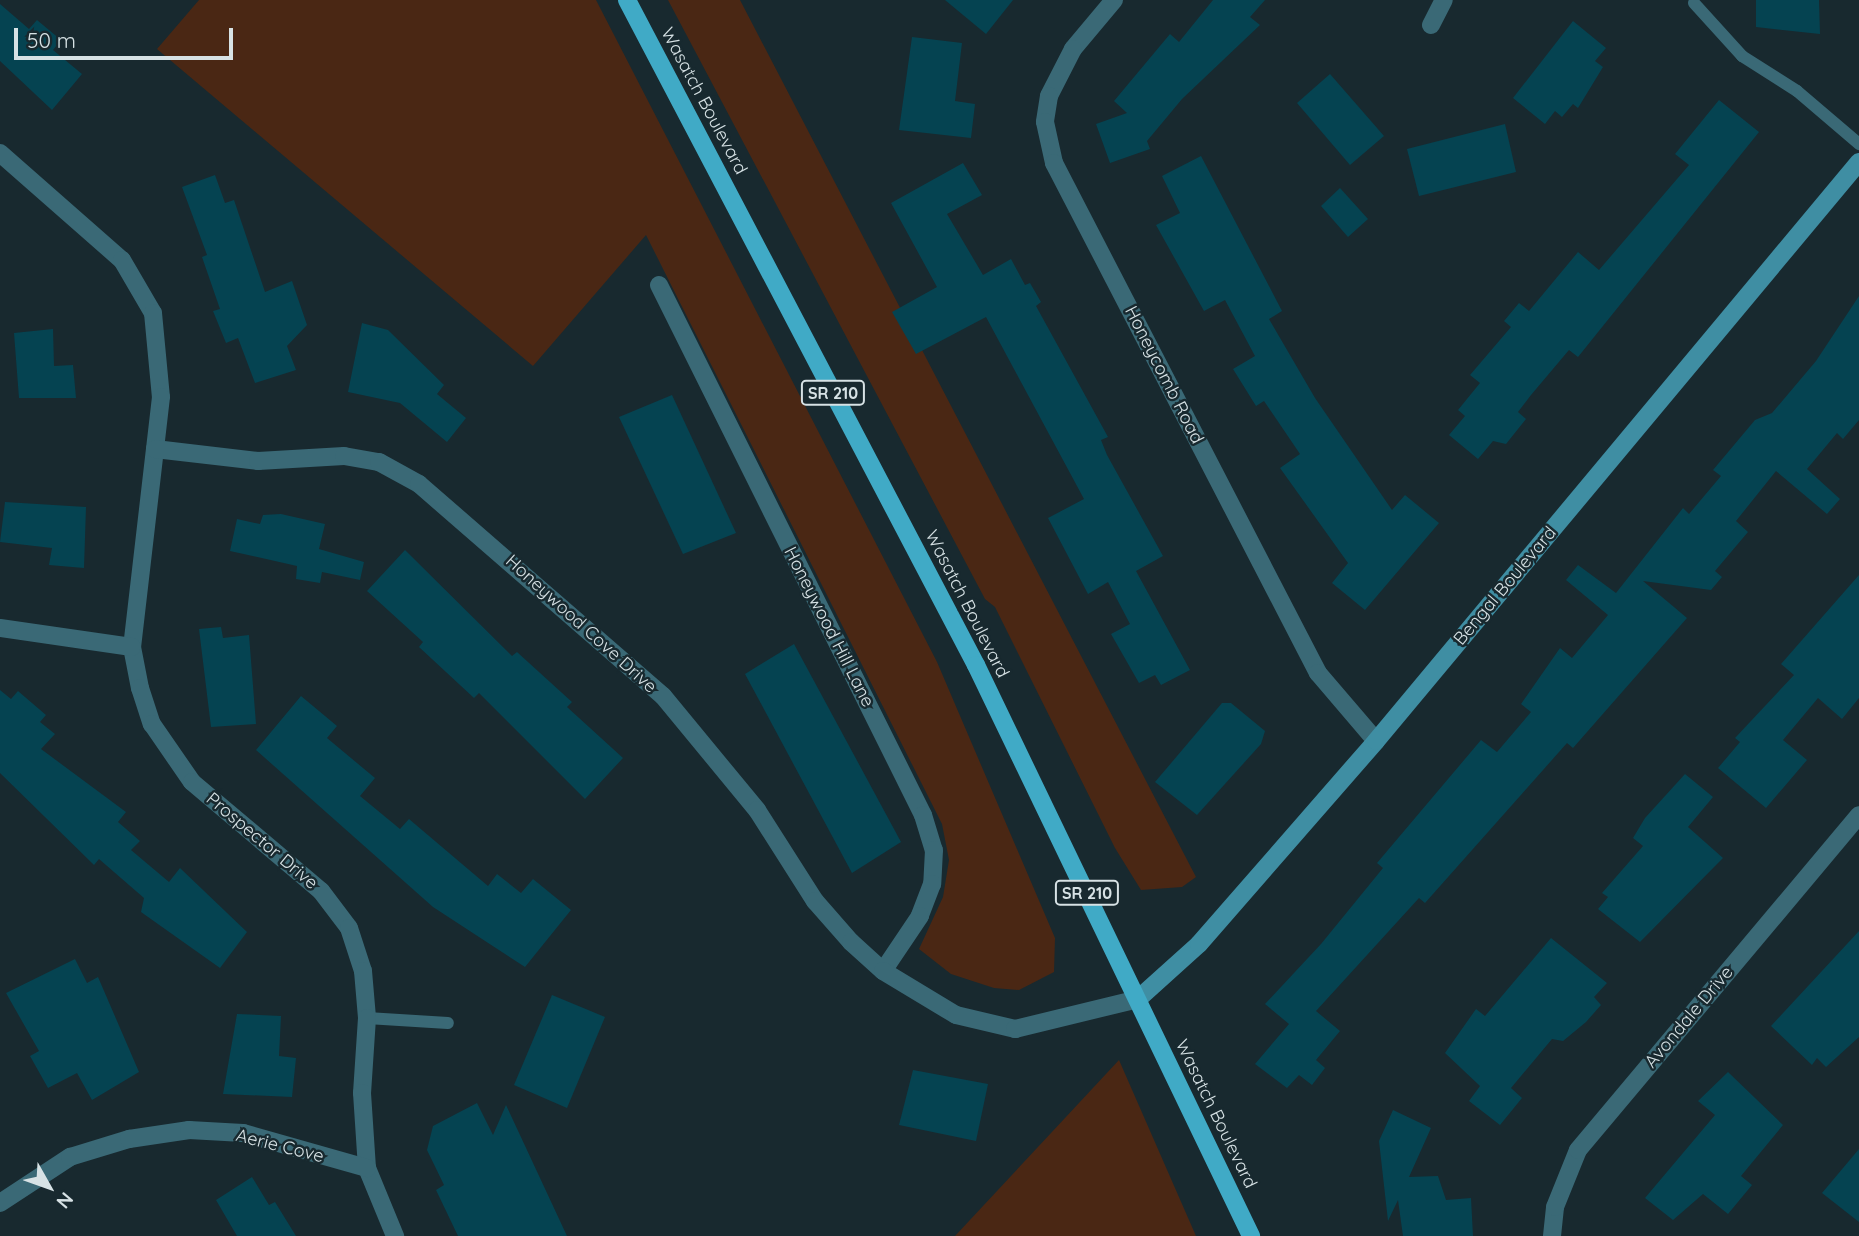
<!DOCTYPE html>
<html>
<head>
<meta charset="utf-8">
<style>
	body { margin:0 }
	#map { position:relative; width:1859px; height:1236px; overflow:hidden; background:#18292f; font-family:Quicksand,sans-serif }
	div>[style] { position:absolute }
	.green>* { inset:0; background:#4a2714 }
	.building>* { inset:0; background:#054351 }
	.service>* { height:12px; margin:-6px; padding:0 6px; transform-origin:6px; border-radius:6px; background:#3a6976 }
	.minor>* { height:18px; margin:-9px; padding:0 9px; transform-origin:9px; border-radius:9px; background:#3a6976 }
	.secondary>* { height:18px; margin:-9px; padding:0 9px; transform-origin:9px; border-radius:9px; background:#3f8ea3 }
	.primary>* { height:18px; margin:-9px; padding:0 9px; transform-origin:9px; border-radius:9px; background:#40aac6 }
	span { translate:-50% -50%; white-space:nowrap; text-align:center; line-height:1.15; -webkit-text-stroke:5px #18292f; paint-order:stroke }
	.shield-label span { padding:2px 5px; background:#18292f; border:2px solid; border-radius:5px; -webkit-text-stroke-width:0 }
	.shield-label { font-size:16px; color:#d7e2e5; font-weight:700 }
	.street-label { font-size:18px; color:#d7e2e5 }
	.north { position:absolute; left:14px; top:1152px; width:70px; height:70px; -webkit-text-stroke:5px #18292f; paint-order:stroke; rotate:130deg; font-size:19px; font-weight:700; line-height:28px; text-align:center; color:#d7e2e5 }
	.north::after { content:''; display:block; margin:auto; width:24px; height:32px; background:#d7e2e5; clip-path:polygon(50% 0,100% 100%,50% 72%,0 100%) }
	.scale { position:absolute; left:14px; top:28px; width:219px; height:32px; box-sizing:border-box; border:4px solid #d7e2e5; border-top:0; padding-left:9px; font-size:21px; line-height:24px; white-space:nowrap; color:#d7e2e5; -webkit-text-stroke:5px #18292f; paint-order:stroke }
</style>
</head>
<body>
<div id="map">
	<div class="green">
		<div style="clip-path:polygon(199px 0,596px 0,937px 662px,1055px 938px,1054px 972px,1019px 990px,994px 988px,951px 974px,919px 949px,943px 897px,949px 860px,942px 824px,646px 235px,533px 366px,157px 49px)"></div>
		<div style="clip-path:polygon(668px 0,740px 0,1196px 877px,1182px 887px,1141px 890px,1115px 848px,995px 607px,985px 599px)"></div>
		<div style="clip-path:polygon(1119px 1060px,1196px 1236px,955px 1236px,1065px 1118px)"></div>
	</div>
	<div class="building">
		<div style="clip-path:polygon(945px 0,1013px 0,986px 34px)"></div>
		<div style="clip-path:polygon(1213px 0,1265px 0,1250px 17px,1260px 25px,1182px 99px,1147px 141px,1150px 149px,1110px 163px,1096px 124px,1127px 113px,1114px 101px,1170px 34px,1179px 42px)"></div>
		<div style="clip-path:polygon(1756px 0,1819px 0,1820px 34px,1756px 27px)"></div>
		<div style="clip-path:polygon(0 4px,29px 29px,37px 20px,61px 40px,53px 50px,82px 74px,52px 110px,0 61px)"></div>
		<div style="clip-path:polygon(1573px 21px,1606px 48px,1595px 61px,1603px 67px,1578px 108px,1573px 104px,1562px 117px,1555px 111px,1545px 124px,1513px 98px)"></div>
		<div style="clip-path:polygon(912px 37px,962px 43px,955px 101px,975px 104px,971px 138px,899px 130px)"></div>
		<div style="clip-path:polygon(1330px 74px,1384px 136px,1350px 165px,1297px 103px)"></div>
		<div style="clip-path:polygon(1719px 100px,1759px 132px,1578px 357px,1569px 350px,1531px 395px,1518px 412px,1526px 419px,1506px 444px,1493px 441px,1478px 459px,1449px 435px,1465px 416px,1458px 410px,1480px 383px,1470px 375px,1511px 327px,1504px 321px,1519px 303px,1529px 311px,1578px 252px,1599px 270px,1689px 165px,1675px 154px)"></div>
		<div style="clip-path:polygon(1505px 124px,1516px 172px,1419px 196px,1407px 149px)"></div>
		<div style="clip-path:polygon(1201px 156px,1282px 311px,1269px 319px,1315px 398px,1392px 510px,1405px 495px,1439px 523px,1365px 610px,1332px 583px,1348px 563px,1280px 468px,1300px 454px,1264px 401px,1256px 406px,1233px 369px,1255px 356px,1225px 300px,1204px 311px,1156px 225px,1180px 213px,1162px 176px)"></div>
		<div style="clip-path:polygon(963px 163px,982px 195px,947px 214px,983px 275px,1011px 259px,1025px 285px,1030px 283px,1041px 302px,1036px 306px,1108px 437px,1101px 440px,1107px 455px,1163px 556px,1136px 571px,1190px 670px,1161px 685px,1155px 675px,1139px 683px,1111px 634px,1130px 624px,1108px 582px,1088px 594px,1048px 518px,1084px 499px,986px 317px,916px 354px,892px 312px,937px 287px,891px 203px)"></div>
		<div style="clip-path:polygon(215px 175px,225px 203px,234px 200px,265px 292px,292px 281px,307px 325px,287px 346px,296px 370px,255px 383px,238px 338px,226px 343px,213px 311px,220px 309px,202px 257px,207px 255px,182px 187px)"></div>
		<div style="clip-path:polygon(1340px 188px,1368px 219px,1348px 237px,1321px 206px)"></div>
		<div style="clip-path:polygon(1859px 296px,1859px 420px,1843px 439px,1837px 433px,1807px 469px,1840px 499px,1827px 514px,1776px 471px,1736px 521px,1748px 532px,1715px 571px,1722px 577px,1711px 590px,1643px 581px,1687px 618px,1573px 748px,1567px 743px,1425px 903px,1419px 898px,1316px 1011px,1340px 1031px,1316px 1060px,1325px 1068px,1312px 1085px,1299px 1075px,1287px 1088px,1255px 1064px,1289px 1024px,1265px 1004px,1321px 944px,1383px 868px,1377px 863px,1481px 740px,1497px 752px,1531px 712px,1521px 704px,1560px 648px,1572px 658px,1608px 615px,1566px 580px,1578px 565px,1616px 593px,1683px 508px,1689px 514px,1721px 476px,1713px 470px,1755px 420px,1772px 413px,1816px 361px)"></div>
		<div style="clip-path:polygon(362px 323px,388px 330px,444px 385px,437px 394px,466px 418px,447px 442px,400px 403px,348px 392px)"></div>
		<div style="clip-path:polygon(53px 329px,54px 366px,73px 365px,76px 398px,19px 398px,14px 333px)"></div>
		<div style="clip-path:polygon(672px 395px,736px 533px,683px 554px,619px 417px)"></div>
		<div style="clip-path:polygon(5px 502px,86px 507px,84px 568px,49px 565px,52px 548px,0 542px)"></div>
		<div style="clip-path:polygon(281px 514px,325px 524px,319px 549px,364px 562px,360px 580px,322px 572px,320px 583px,296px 579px,297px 566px,230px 551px,237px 519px,260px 524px,263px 515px)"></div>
		<div style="clip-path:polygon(405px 550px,512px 656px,517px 652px,572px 702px,567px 707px,623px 758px,585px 799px,479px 693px,474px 698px,419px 647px,423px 642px,367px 591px)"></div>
		<div style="clip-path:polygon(1859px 575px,1859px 698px,1842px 719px,1818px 698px,1783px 740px,1807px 760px,1766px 808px,1718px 768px,1740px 742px,1735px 738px,1794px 675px,1781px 664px)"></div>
		<div style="clip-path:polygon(221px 627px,223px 638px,249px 635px,256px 724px,211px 727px,199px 629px)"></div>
		<div style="clip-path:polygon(794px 644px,901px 842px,852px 873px,745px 674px)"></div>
		<div style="clip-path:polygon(0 690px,11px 699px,18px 691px,46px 715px,40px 722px,55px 734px,41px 749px,126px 812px,118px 822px,140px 841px,131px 850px,169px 882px,180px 868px,247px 932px,220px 968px,141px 912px,144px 898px,99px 859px,94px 865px,0 773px)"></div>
		<div style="clip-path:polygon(301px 696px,337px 726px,327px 738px,375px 778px,360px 796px,400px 829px,409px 819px,488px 886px,497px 874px,521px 893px,533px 879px,571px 910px,525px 967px,433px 907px,256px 750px)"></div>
		<div style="clip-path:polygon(1222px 703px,1231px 703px,1265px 731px,1261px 744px,1197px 815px,1155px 782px)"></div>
		<div style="clip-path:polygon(1685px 774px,1713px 797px,1688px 827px,1723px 858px,1640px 942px,1598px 909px,1608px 897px,1602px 893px,1643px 846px,1633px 838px,1645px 818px)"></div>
		<div style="clip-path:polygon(1859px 931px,1859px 1037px,1826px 1067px,1817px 1058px,1812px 1065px,1771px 1026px)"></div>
		<div style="clip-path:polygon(1551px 938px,1607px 983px,1594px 997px,1601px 1005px,1586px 1022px,1563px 1041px,1552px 1039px,1511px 1088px,1522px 1098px,1500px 1125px,1469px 1101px,1480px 1086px,1445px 1053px,1476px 1009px,1485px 1016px)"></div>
		<div style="clip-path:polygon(75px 959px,87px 983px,98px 977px,139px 1072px,92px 1100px,77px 1073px,48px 1088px,30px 1056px,39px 1051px,6px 993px)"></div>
		<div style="clip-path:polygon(552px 995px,605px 1017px,567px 1108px,514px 1085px)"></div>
		<div style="clip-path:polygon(237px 1014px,281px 1016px,279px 1056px,296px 1058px,292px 1097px,223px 1094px)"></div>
		<div style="clip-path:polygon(913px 1070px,988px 1084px,976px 1141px,899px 1125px)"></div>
		<div style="clip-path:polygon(1728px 1072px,1783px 1125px,1741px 1176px,1752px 1185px,1728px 1214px,1703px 1194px,1673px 1220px,1645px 1198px,1715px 1115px,1698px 1101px)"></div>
		<div style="clip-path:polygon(477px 1103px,493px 1135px,506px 1105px,567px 1236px,458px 1236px,436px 1190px,444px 1185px,427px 1150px,433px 1126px)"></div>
		<div style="clip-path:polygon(1393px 1110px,1431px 1128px,1409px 1177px,1438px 1176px,1446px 1200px,1471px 1198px,1473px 1236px,1403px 1236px,1398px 1200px,1388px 1221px,1379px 1141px)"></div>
		<div style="clip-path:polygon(1859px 1149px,1859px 1222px,1822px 1193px)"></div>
		<div style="clip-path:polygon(252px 1177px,269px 1205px,275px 1202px,296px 1236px,237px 1236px,216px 1200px)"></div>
	</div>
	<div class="service">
		<div style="left:1694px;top:3px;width:72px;rotate:47.8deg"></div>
		<div style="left:1742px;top:56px;width:65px;rotate:32.5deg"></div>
		<div style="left:1797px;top:91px;width:82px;rotate:40.5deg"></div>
		<div style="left:367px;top:1018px;width:81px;rotate:3.5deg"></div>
	</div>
	<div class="minor">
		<div style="left:1114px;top:0;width:64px;rotate:129.9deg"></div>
		<div style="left:1073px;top:49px;width:53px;rotate:117.1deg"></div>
		<div style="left:1049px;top:96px;width:26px;rotate:99deg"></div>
		<div style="left:1045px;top:122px;width:42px;rotate:77.6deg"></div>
		<div style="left:1054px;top:163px;width:574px;rotate:62.63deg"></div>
		<div style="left:1318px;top:673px;width:89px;rotate:49.5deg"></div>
		<div style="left:1431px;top:25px;width:28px;rotate:-63deg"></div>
		<div style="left:0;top:153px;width:162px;rotate:41.3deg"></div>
		<div style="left:122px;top:260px;width:61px;rotate:59.7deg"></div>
		<div style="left:153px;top:313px;width:84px;rotate:84.6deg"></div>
		<div style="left:161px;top:397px;width:252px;rotate:96.6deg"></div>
		<div style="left:132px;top:647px;width:42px;rotate:79deg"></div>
		<div style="left:140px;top:688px;width:38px;rotate:72deg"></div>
		<div style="left:152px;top:724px;width:70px;rotate:55.4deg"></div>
		<div style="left:192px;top:782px;width:169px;rotate:40.2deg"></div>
		<div style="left:321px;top:891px;width:46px;rotate:52.9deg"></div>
		<div style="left:349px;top:928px;width:45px;rotate:72deg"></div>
		<div style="left:363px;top:971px;width:47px;rotate:85.1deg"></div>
		<div style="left:367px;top:1018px;width:75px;rotate:93.8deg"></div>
		<div style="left:362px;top:1093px;width:75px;rotate:86.2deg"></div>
		<div style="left:367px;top:1168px;width:74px;rotate:67.6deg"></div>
		<div style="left:659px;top:285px;width:592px;rotate:63.52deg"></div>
		<div style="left:923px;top:815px;width:37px;rotate:73deg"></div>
		<div style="left:934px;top:850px;width:34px;rotate:93deg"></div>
		<div style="left:932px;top:884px;width:34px;rotate:111deg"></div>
		<div style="left:920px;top:916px;width:66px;rotate:123.9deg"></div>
		<div style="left:155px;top:449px;width:104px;rotate:6.6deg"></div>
		<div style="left:258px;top:461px;width:86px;rotate:-3.3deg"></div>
		<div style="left:344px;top:456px;width:36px;rotate:10deg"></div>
		<div style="left:379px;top:462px;width:46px;rotate:28.8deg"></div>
		<div style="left:419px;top:484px;width:323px;rotate:41deg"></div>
		<div style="left:663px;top:696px;width:148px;rotate:50.5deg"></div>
		<div style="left:757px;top:810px;width:108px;rotate:57.5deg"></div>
		<div style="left:815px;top:901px;width:55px;rotate:48.7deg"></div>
		<div style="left:851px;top:942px;width:43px;rotate:42.2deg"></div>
		<div style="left:883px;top:971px;width:85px;rotate:31.1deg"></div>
		<div style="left:956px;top:1015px;width:61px;rotate:13.3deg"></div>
		<div style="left:1015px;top:1029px;width:127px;rotate:-13.7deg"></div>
		<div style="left:0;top:628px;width:133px;rotate:8.2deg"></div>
		<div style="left:0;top:1203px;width:84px;rotate:-33.3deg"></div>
		<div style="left:70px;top:1157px;width:62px;rotate:-17deg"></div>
		<div style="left:129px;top:1139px;width:61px;rotate:-8.5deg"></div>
		<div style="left:189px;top:1130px;width:54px;rotate:3.2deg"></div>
		<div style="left:243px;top:1133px;width:129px;rotate:15.8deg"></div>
		<div style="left:1552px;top:1236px;width:29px;rotate:-84deg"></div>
		<div style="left:1555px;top:1207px;width:61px;rotate:-68deg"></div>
		<div style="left:1578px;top:1150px;width:437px;rotate:-50deg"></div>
	</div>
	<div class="secondary">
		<div style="left:1138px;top:999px;width:82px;rotate:-42deg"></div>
		<div style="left:1199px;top:944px;width:269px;rotate:-48.9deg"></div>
		<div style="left:1376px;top:741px;width:754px;rotate:-50.17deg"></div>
	</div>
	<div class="primary">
		<div style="left:627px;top:0;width:751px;rotate:62.31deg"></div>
		<div style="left:976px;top:665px;width:634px;rotate:64.28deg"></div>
	</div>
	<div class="shield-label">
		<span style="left:833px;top:393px">SR 210</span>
		<span style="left:1087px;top:893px">SR 210</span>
	</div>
	<div class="street-label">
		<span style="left:704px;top:101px;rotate:62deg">Wasatch Boulevard</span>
		<span style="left:1164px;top:375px;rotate:63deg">Honeycomb Road</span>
		<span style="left:1505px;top:586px;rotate:-50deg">Bengal Boulevard</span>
		<span style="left:967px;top:604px;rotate:63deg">Wasatch Boulevard</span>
		<span style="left:581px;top:624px;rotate:42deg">Honeywood Cove Drive</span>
		<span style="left:829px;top:627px;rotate:63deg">Honeywood Hill Lane</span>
		<span style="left:262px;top:841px;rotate:40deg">Prospector Drive</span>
		<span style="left:1689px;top:1017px;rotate:-50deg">Avondale Drive</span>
		<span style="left:1216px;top:1114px;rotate:64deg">Wasatch Boulevard</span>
		<span style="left:280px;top:1146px;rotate:14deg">Aerie Cove</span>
	</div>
	<div class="north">N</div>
	<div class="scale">50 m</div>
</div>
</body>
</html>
